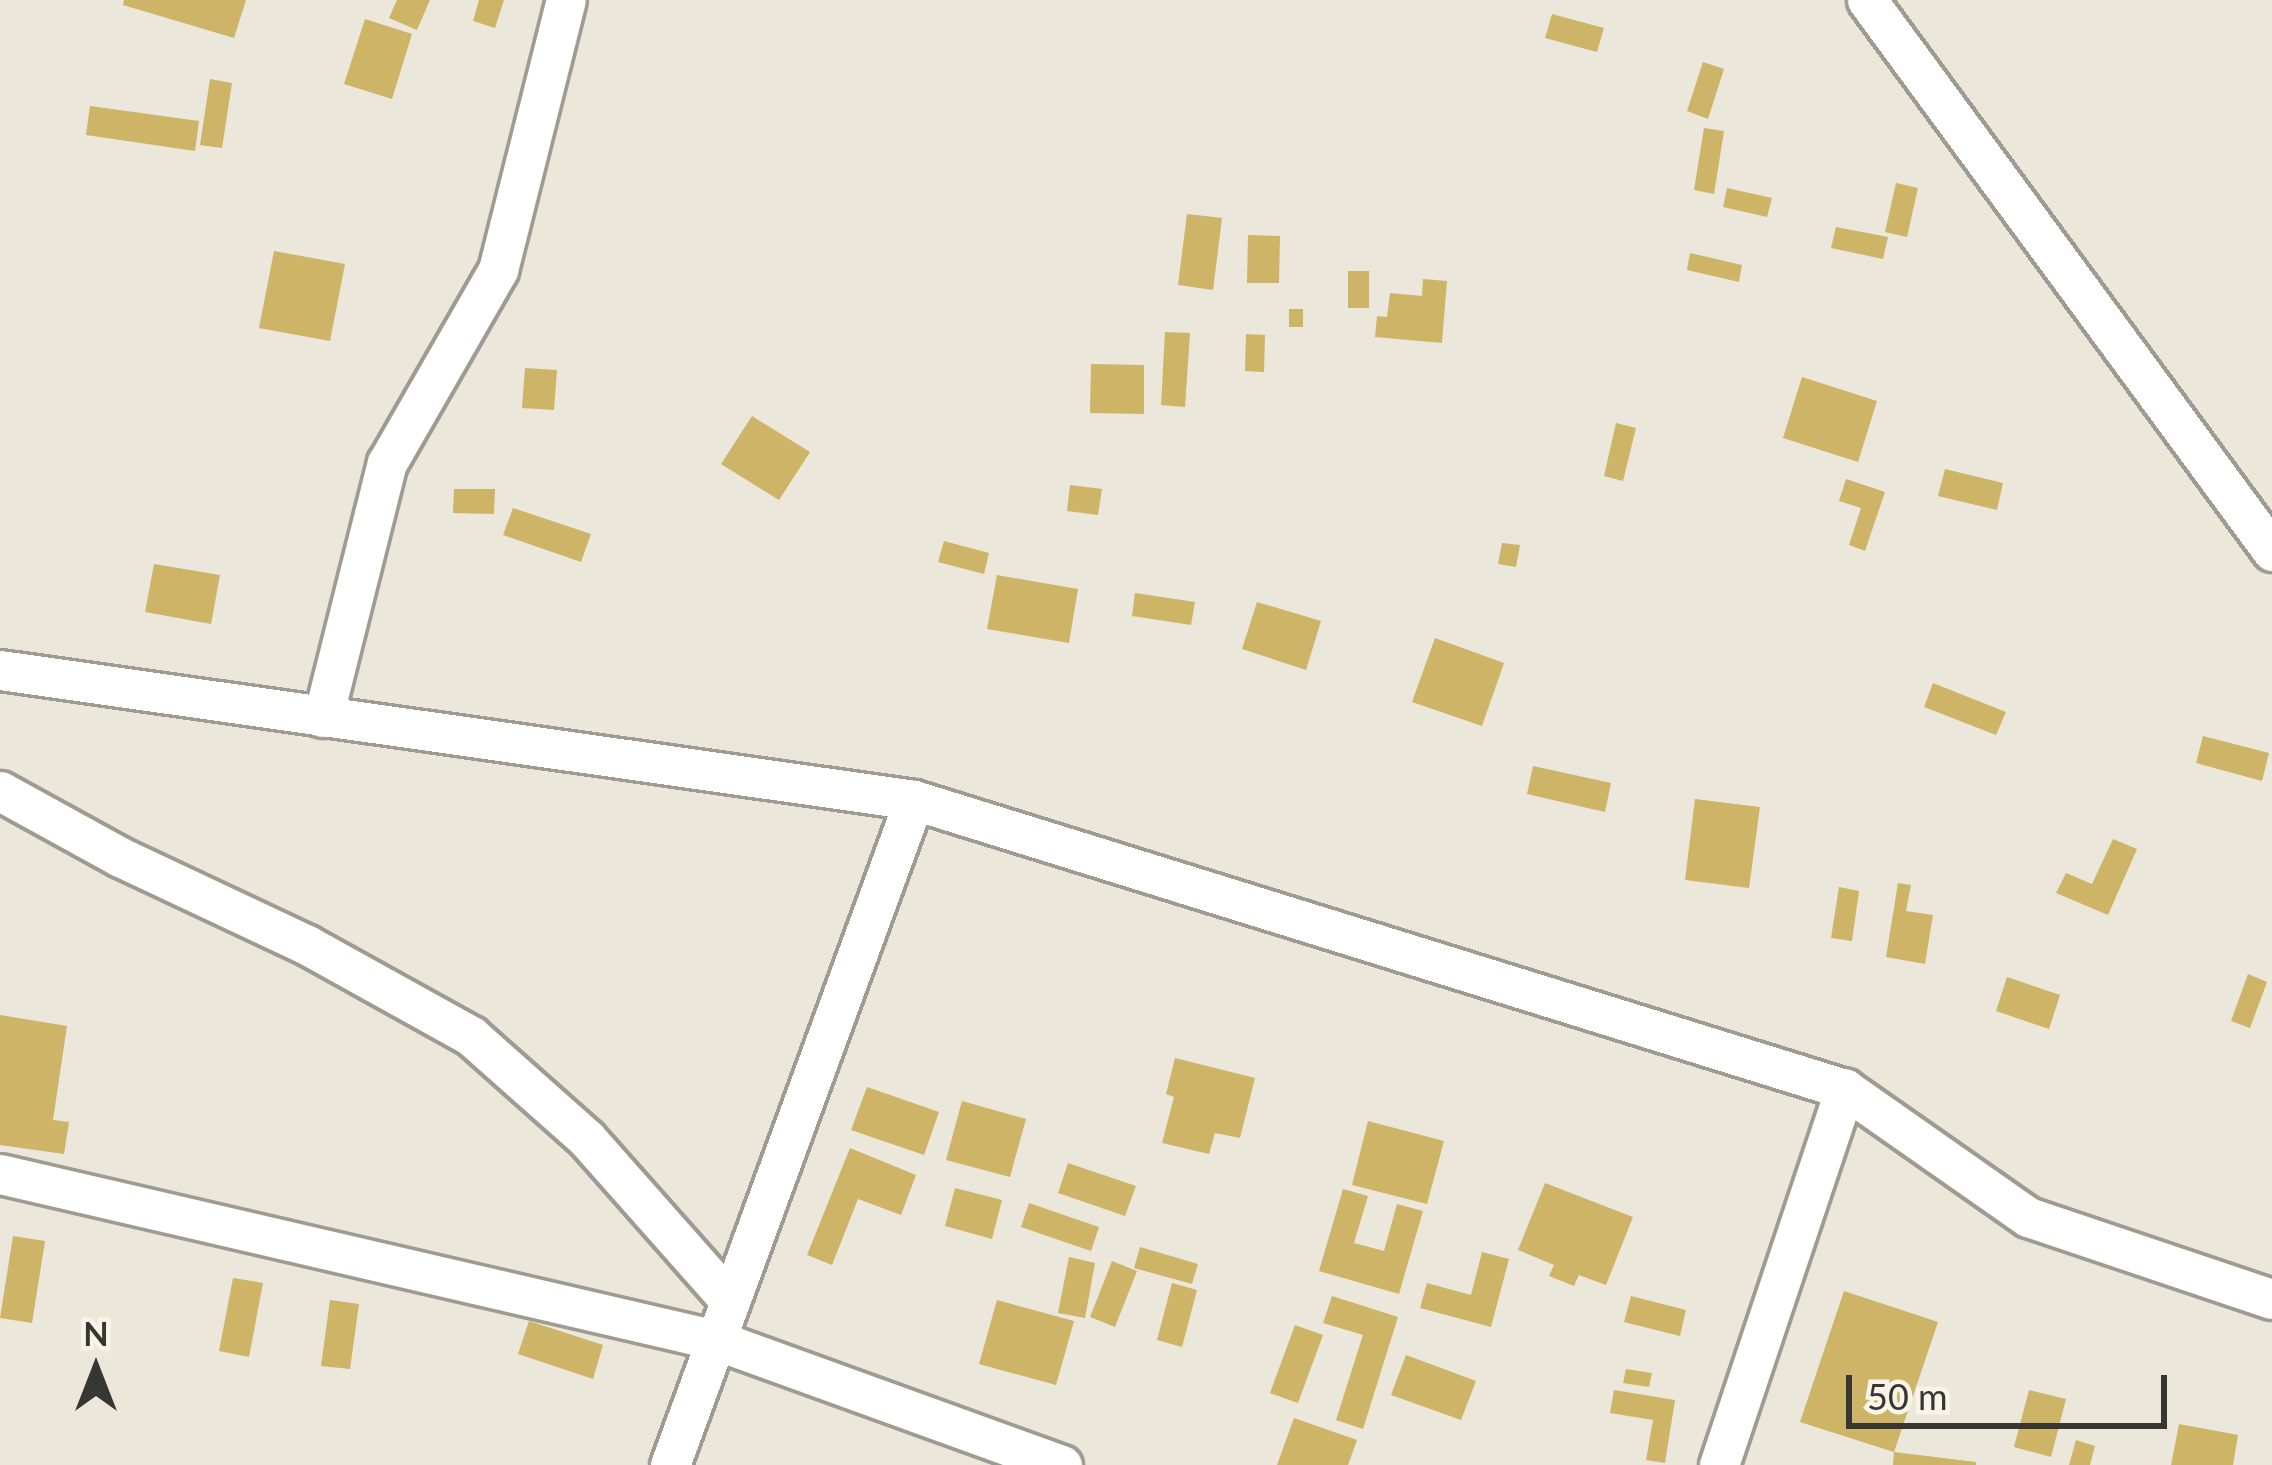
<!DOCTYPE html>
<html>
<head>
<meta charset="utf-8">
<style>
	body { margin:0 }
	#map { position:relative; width:2272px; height:1465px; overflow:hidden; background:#ebe7db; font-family:Lato,sans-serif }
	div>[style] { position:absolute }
	.building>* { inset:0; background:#ceb467 }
	.roads { filter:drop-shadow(3px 0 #9f9b90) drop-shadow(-3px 0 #9f9b90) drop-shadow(0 3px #9f9b90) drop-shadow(0 -3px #9f9b90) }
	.street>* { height:39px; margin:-19.5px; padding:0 19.5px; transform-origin:19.5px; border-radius:19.5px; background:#fff }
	span { translate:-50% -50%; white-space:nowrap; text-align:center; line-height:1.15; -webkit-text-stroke:12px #f8f4e8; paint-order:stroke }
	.north { position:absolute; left:36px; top:1309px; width:120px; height:120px; -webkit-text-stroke:9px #f8f4e8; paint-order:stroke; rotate:0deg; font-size:33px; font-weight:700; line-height:48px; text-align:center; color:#383632 }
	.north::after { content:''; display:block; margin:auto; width:42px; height:54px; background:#383632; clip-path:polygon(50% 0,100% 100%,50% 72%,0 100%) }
	.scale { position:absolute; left:1846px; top:1375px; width:321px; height:54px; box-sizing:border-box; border:6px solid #383632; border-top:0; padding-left:15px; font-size:36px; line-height:42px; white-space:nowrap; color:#383632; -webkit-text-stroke:9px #f8f4e8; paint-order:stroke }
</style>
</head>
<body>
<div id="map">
	<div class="building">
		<div style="clip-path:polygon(124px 0,246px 0,234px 38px,123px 5px)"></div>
		<div style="clip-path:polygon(397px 0,430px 0,417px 30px,389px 18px)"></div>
		<div style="clip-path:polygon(479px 0,504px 0,495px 28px,473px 21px)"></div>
		<div style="clip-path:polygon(1552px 14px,1604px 28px,1597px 52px,1545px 38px)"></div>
		<div style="clip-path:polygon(365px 19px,412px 34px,392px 99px,344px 84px)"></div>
		<div style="clip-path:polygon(1703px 62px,1724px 69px,1708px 119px,1687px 111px)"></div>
		<div style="clip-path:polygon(210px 79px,232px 83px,222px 148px,200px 145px)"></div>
		<div style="clip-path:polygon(90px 106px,199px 121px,195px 151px,86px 135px)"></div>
		<div style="clip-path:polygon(1704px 128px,1724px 131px,1714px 194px,1694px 190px)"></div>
		<div style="clip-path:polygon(1896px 183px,1918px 188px,1907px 237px,1885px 232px)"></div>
		<div style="clip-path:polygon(1727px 188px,1772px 198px,1767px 217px,1723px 207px)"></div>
		<div style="clip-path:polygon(1187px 214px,1222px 218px,1213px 290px,1178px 285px)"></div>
		<div style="clip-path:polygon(1836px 227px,1888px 237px,1883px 259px,1831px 248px)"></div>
		<div style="clip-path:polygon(1248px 235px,1280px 236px,1279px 283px,1247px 283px)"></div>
		<div style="clip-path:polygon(274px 251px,345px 264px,330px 341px,259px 328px)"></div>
		<div style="clip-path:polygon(1690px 253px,1742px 265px,1739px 282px,1687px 270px)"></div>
		<div style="clip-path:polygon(1348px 271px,1369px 271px,1369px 308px,1348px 308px)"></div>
		<div style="clip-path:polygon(1423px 279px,1447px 281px,1442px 343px,1375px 337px,1377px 316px,1387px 317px,1390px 293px,1422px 296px)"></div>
		<div style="clip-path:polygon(1289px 309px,1303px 309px,1303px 327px,1289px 327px)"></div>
		<div style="clip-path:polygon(1165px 332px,1190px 333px,1185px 407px,1161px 405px)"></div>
		<div style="clip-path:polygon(1246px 334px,1265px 335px,1264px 372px,1245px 371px)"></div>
		<div style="clip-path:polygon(1091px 364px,1144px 365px,1144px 414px,1090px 413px)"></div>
		<div style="clip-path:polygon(525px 368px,557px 370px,554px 410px,522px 408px)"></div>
		<div style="clip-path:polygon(1802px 377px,1877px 401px,1858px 462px,1783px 438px)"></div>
		<div style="clip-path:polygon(752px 416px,810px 452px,779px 500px,721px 464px)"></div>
		<div style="clip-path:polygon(1616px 423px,1636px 428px,1623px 481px,1604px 476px)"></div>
		<div style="clip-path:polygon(1945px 469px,2003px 483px,1997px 510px,1938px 496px)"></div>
		<div style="clip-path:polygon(1846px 479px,1885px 492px,1865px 551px,1849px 545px,1861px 508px,1839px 501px)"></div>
		<div style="clip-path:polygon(1070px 485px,1102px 489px,1098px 515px,1067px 511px)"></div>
		<div style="clip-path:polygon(454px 489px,495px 489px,494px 514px,453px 513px)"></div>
		<div style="clip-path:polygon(513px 508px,591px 534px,581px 562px,503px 535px)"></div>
		<div style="clip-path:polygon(944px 541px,989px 553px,984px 574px,938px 562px)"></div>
		<div style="clip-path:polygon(1502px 543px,1520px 545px,1516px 567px,1498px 564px)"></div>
		<div style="clip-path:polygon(154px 564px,220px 575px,211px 624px,145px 612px)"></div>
		<div style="clip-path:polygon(997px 575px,1078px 589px,1069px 643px,987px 629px)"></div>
		<div style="clip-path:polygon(1135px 593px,1195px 602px,1191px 625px,1132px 616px)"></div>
		<div style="clip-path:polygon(1257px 602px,1321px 621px,1306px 670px,1242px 649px)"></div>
		<div style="clip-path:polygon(1435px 638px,1504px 663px,1482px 726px,1412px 702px)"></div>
		<div style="clip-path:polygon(1933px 683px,2006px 712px,1996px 735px,1924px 707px)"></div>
		<div style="clip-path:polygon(2203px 736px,2269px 753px,2262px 781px,2196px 763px)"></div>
		<div style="clip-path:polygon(1533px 766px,1611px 783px,1605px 812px,1527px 794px)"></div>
		<div style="clip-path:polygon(1695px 799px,1760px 807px,1749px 888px,1685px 880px)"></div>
		<div style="clip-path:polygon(2113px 839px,2137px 849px,2108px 915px,2056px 893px,2066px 873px,2092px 884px)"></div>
		<div style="clip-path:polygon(1898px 883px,1911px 885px,1906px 911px,1933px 915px,1925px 964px,1886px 957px)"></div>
		<div style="clip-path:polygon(1839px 887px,1859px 891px,1852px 941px,1831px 938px)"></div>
		<div style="clip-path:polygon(2248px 974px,2267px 982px,2250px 1028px,2231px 1021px)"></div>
		<div style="clip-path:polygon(2007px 977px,2060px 995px,2049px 1029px,1996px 1011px)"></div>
		<div style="clip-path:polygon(0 1015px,67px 1026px,53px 1120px,69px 1122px,64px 1154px,0 1145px)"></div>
		<div style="clip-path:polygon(1175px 1058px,1255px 1078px,1240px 1138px,1215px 1133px,1209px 1154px,1162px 1143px,1174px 1097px,1166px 1094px)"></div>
		<div style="clip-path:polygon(867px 1087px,939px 1112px,924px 1155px,851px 1130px)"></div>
		<div style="clip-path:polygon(962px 1101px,1026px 1119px,1010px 1177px,946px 1160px)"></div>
		<div style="clip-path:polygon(1368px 1121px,1444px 1141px,1427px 1204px,1352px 1185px)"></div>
		<div style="clip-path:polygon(850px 1148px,916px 1175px,901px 1215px,858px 1199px,832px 1265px,807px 1255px)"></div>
		<div style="clip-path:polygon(1068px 1163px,1136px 1186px,1125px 1216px,1058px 1193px)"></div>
		<div style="clip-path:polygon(1545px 1183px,1633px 1217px,1606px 1285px,1579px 1275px,1574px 1286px,1549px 1276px,1554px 1265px,1518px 1250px)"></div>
		<div style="clip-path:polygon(955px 1188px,1002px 1200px,992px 1239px,945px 1226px)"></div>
		<div style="clip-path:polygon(1343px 1189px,1368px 1196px,1354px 1243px,1384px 1251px,1397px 1204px,1423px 1211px,1399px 1294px,1319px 1271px)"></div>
		<div style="clip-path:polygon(1029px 1203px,1099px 1227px,1091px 1251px,1021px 1227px)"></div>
		<div style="clip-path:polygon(13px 1236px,45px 1241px,32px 1323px,0 1318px)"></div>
		<div style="clip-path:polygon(1140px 1247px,1198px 1264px,1192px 1284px,1134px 1268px)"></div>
		<div style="clip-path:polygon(1482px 1252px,1509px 1259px,1491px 1327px,1420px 1308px,1427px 1283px,1471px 1295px)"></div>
		<div style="clip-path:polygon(1069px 1257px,1095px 1263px,1085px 1318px,1058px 1313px)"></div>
		<div style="clip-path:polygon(1112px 1261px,1137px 1271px,1115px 1327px,1090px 1317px)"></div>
		<div style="clip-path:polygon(233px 1278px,263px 1283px,249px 1357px,219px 1351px)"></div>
		<div style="clip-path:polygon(1172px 1283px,1197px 1290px,1182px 1347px,1157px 1340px)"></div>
		<div style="clip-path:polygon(1844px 1291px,1938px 1322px,1894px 1452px,1800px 1422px)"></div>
		<div style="clip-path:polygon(1332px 1296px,1398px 1317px,1363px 1429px,1336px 1420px,1363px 1335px,1323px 1323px)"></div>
		<div style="clip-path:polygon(1631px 1296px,1686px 1310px,1680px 1336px,1624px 1322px)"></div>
		<div style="clip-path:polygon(330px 1300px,359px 1304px,350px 1369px,321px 1366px)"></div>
		<div style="clip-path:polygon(997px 1300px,1074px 1321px,1056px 1385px,979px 1364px)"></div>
		<div style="clip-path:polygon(529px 1321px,603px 1345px,593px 1379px,518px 1354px)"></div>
		<div style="clip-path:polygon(1295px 1325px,1323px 1335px,1298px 1403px,1270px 1393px)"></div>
		<div style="clip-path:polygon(1406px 1355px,1476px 1381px,1461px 1420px,1391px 1395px)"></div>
		<div style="clip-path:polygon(1626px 1369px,1652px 1373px,1649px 1387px,1623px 1383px)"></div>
		<div style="clip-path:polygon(1614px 1390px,1675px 1400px,1665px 1463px,1646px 1460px,1653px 1420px,1610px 1413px)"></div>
		<div style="clip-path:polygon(2029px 1390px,2066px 1399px,2051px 1457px,2014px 1447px)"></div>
		<div style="clip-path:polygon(1294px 1418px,1357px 1440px,1348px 1465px,1277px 1465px)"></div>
		<div style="clip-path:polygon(2179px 1424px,2238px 1435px,2233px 1465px,2171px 1465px)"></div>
		<div style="clip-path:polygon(2076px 1440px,2095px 1446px,2090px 1465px,2069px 1465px)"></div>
		<div style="clip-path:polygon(1894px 1452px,1976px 1462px,1976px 1465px,1893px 1465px)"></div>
	</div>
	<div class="roads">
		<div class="street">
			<div style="left:1867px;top:0;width:684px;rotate:53.68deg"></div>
			<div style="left:0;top:670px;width:923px;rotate:8.09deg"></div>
			<div style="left:914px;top:800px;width:975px;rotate:17.25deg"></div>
			<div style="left:1845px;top:1089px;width:223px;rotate:35deg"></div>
			<div style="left:2028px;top:1217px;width:257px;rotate:18.6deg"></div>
			<div style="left:323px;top:717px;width:262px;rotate:-75.9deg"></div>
			<div style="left:387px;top:463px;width:223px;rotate:-60.1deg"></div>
			<div style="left:498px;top:270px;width:278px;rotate:-75.9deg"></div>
			<div style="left:0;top:791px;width:137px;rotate:28.8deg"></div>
			<div style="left:120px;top:857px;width:207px;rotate:25.2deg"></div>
			<div style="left:307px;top:945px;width:188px;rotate:29deg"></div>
			<div style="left:471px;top:1036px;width:154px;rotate:41.6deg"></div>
			<div style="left:586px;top:1138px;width:217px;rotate:48.5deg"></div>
			<div style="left:0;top:1174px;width:735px;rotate:13.05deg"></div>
			<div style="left:716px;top:1340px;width:368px;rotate:19.9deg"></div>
			<div style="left:670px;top:1465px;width:708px;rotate:-69.85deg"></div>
			<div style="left:1719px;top:1465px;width:397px;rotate:-71.5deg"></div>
		</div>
	</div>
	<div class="north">N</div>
	<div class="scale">50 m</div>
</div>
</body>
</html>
